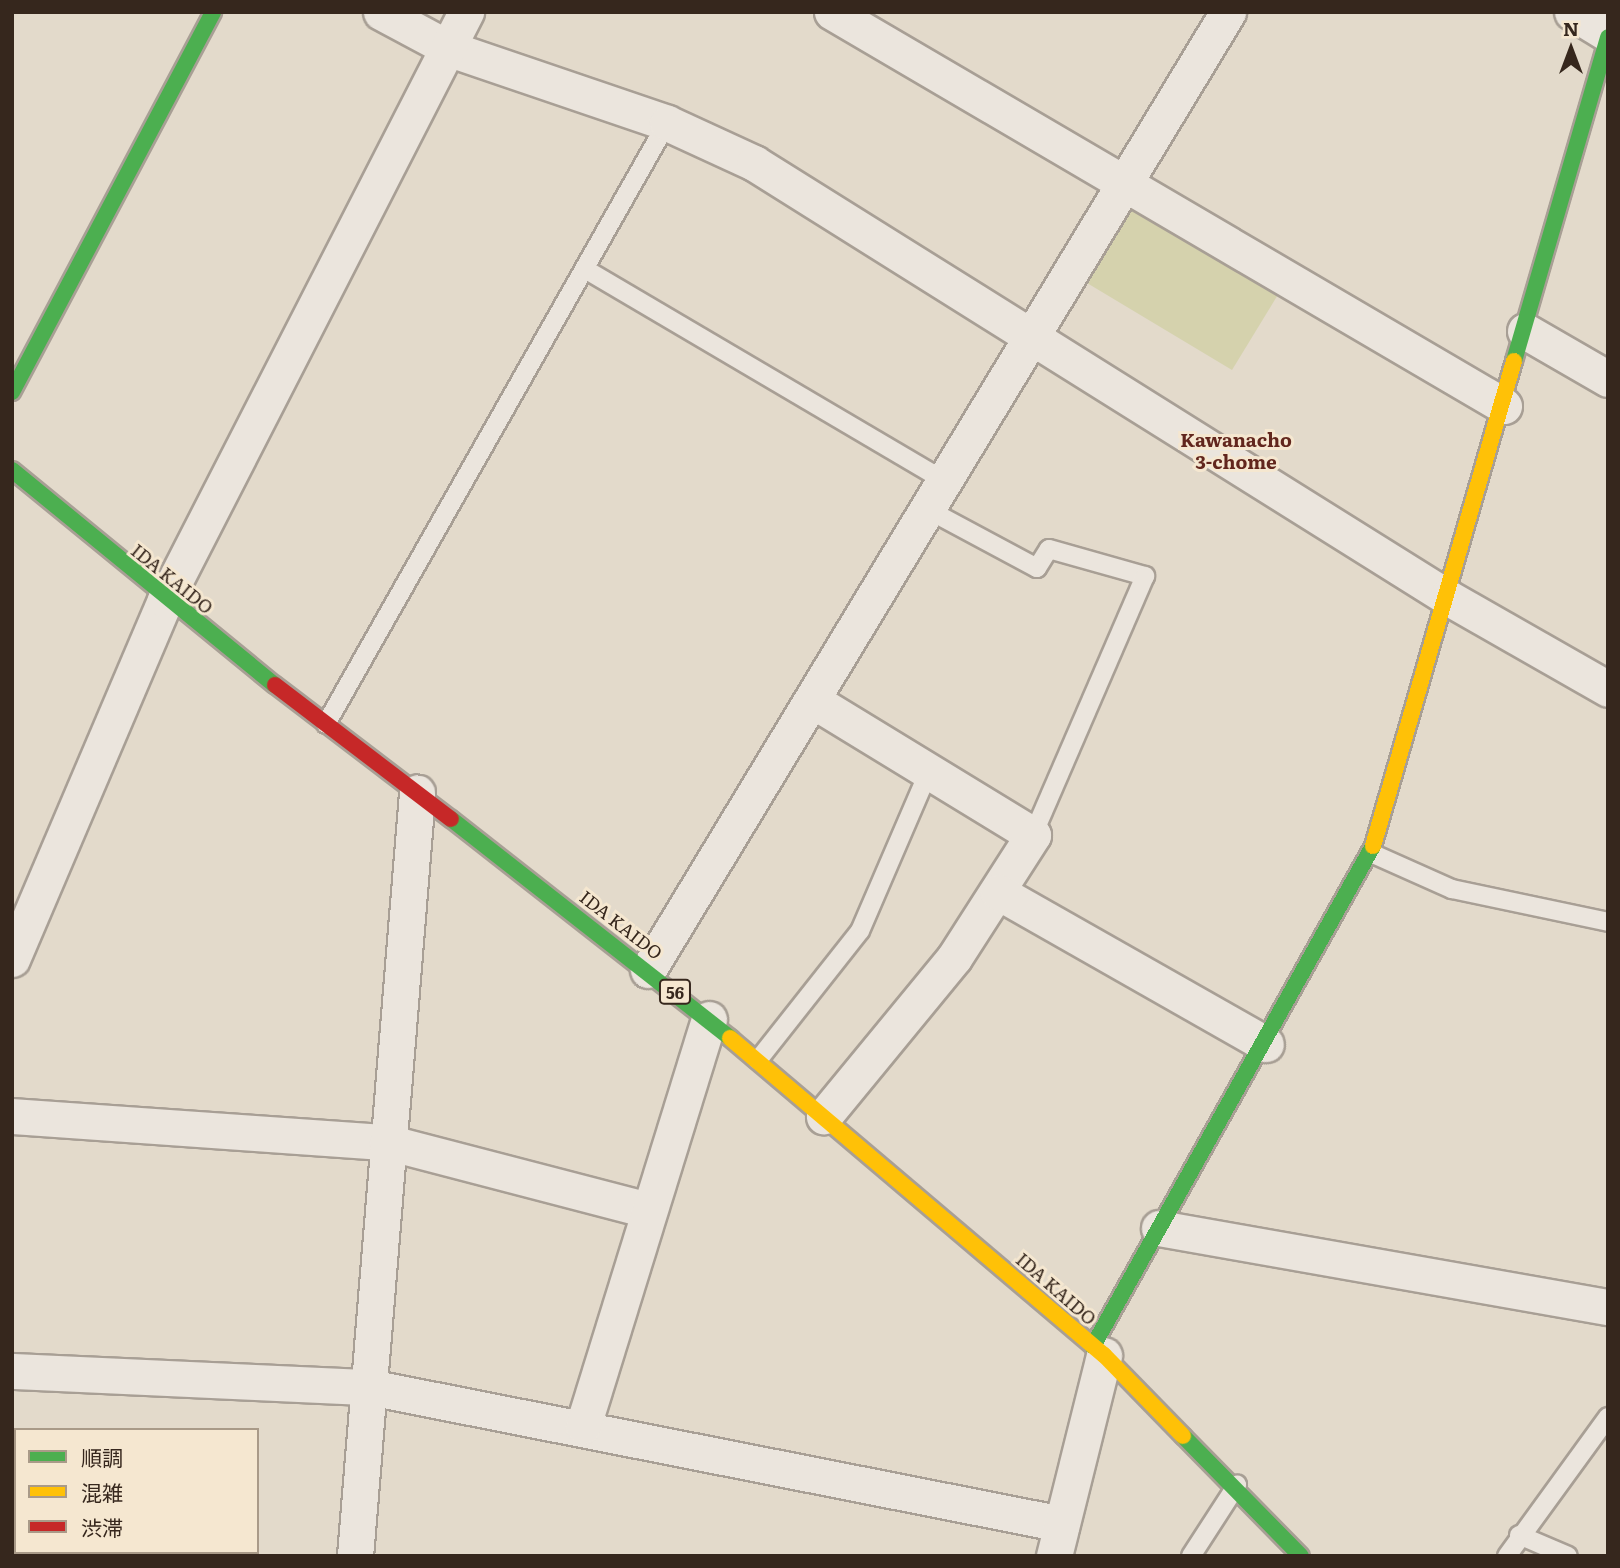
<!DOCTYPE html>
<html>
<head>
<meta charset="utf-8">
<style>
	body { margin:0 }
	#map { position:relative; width:1620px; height:1568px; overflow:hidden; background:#e3dacb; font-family:Literata,"Noto Sans JP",serif }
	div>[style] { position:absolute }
	.green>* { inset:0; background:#d5d2ad }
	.roads { filter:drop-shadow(2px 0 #a89f95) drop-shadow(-2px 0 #a89f95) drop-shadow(0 2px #a89f95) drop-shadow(0 -2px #a89f95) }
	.lane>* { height:18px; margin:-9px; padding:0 9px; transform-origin:9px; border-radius:9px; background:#ebe5dd }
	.street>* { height:35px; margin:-17.5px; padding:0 17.5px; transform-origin:17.5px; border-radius:17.5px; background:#ebe5dd }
	.fast>* { height:16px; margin:-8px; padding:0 8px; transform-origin:8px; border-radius:8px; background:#4caf50 }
	.slow>* { height:16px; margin:-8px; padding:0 8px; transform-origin:8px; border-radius:8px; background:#ffc107 }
	.jam>* { height:16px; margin:-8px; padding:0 8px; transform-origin:8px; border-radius:8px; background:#c62828 }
	span { translate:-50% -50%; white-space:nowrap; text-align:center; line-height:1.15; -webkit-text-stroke:6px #f5e7d0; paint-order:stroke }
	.shield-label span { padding:2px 5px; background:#f5e7d0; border:2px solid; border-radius:5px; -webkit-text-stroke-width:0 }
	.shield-label { font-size:16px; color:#36271d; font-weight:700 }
	.street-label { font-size:18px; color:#36271d }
	.neighbourhood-label { font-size:19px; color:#62261d; font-weight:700 }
	.frame { position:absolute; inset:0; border:14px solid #36271d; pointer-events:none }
	.legend { position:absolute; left:14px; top:1428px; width:245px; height:126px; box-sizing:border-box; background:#f5e7d0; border:2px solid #a99a88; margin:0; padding:9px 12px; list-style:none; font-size:21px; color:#36271d }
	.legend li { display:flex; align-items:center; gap:14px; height:35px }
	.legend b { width:35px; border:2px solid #a99a88 }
	.north { position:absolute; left:1536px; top:14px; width:70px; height:70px; -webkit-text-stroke:5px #f5e7d0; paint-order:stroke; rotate:0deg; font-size:19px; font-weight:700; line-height:28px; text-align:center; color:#36271d }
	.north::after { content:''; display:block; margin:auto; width:24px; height:32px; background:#36271d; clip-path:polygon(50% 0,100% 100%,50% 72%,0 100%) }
</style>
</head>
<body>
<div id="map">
	<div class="green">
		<div style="clip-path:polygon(1132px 197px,1282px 288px,1232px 370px,1082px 280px)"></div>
	</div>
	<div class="roads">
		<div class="lane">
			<div style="left:585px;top:269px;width:416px;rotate:30.5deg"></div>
			<div style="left:925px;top:508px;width:127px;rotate:28.2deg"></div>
			<div style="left:1037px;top:568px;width:22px;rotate:-58deg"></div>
			<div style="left:1049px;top:549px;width:100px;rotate:15.7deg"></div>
			<div style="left:1145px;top:576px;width:282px;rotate:113.4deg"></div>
			<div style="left:326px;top:724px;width:691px;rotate:-60.43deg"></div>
			<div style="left:1371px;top:853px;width:89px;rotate:24deg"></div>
			<div style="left:1452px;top:889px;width:159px;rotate:11.9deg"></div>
			<div style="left:758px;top:1060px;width:164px;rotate:-51.7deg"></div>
			<div style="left:860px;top:931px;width:174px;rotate:-66.7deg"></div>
			<div style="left:1519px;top:1535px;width:53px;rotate:23.2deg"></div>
			<div style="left:1191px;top:1556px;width:85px;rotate:-57.1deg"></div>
			<div style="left:1507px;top:1556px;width:172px;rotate:-54deg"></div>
		</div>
		<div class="street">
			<div style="left:381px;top:12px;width:78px;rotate:28.2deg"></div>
			<div style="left:450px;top:49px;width:229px;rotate:18.8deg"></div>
			<div style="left:667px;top:123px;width:96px;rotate:24.7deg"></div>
			<div style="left:754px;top:163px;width:818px;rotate:32.06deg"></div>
			<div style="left:1447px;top:597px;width:185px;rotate:29.7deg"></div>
			<div style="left:832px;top:12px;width:779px;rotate:30.38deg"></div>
			<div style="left:1572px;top:12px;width:42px;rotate:31.4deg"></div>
			<div style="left:1525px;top:331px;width:96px;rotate:30deg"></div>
			<div style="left:812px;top:700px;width:259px;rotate:31.4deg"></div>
			<div style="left:1033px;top:835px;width:146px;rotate:122.7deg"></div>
			<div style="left:954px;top:958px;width:205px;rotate:129.4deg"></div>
			<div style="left:998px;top:892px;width:308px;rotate:29.6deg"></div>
			<div style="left:12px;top:959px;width:390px;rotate:-66.9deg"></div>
			<div style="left:165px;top:600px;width:661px;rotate:-62.89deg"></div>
			<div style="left:648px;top:970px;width:1120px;rotate:-58.81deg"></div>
			<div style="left:12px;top:1116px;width:376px;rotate:4deg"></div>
			<div style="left:387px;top:1142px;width:267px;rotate:14.6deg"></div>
			<div style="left:1159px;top:1228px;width:456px;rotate:10deg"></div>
			<div style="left:12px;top:1371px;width:357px;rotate:2.6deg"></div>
			<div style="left:369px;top:1387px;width:706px;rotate:11.18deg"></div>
			<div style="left:583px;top:1426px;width:426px;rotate:-72.8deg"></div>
			<div style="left:355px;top:1556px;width:766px;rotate:-85.35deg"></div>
			<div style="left:1054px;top:1556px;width:207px;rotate:-76deg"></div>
		</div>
		<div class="fast">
			<div style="left:1514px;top:361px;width:337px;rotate:-73.8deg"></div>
			<div style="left:12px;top:392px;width:430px;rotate:-62.1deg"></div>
			<div style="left:12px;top:470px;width:340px;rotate:39.3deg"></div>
			<div style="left:451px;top:819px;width:355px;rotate:38.1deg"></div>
			<div style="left:1093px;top:1346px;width:573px;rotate:-60.75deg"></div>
			<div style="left:1183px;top:1436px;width:168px;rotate:45.5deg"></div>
		</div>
		<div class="slow">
			<div style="left:1373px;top:846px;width:505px;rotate:-73.79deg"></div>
			<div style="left:730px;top:1038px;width:490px;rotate:40.3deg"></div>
			<div style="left:1104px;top:1355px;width:113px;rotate:45.7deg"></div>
		</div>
		<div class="jam">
			<div style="left:275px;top:685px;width:221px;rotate:37.3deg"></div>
		</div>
	</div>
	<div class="shield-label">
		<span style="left:675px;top:992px">56</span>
	</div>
	<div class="street-label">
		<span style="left:172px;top:579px;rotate:39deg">IDA KAIDO</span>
		<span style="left:621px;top:925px;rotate:38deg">IDA KAIDO</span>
		<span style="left:1056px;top:1289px;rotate:41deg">IDA KAIDO</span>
	</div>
	<div class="neighbourhood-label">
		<span style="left:1236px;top:451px">Kawanacho<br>3-chome</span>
	</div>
	<div class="frame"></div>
	<ul class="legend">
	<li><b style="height:9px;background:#4caf50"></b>順調</li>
	<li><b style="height:9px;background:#ffc107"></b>混雑</li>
	<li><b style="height:9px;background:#c62828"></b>渋滞</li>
	</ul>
	<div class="north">N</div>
</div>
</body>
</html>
